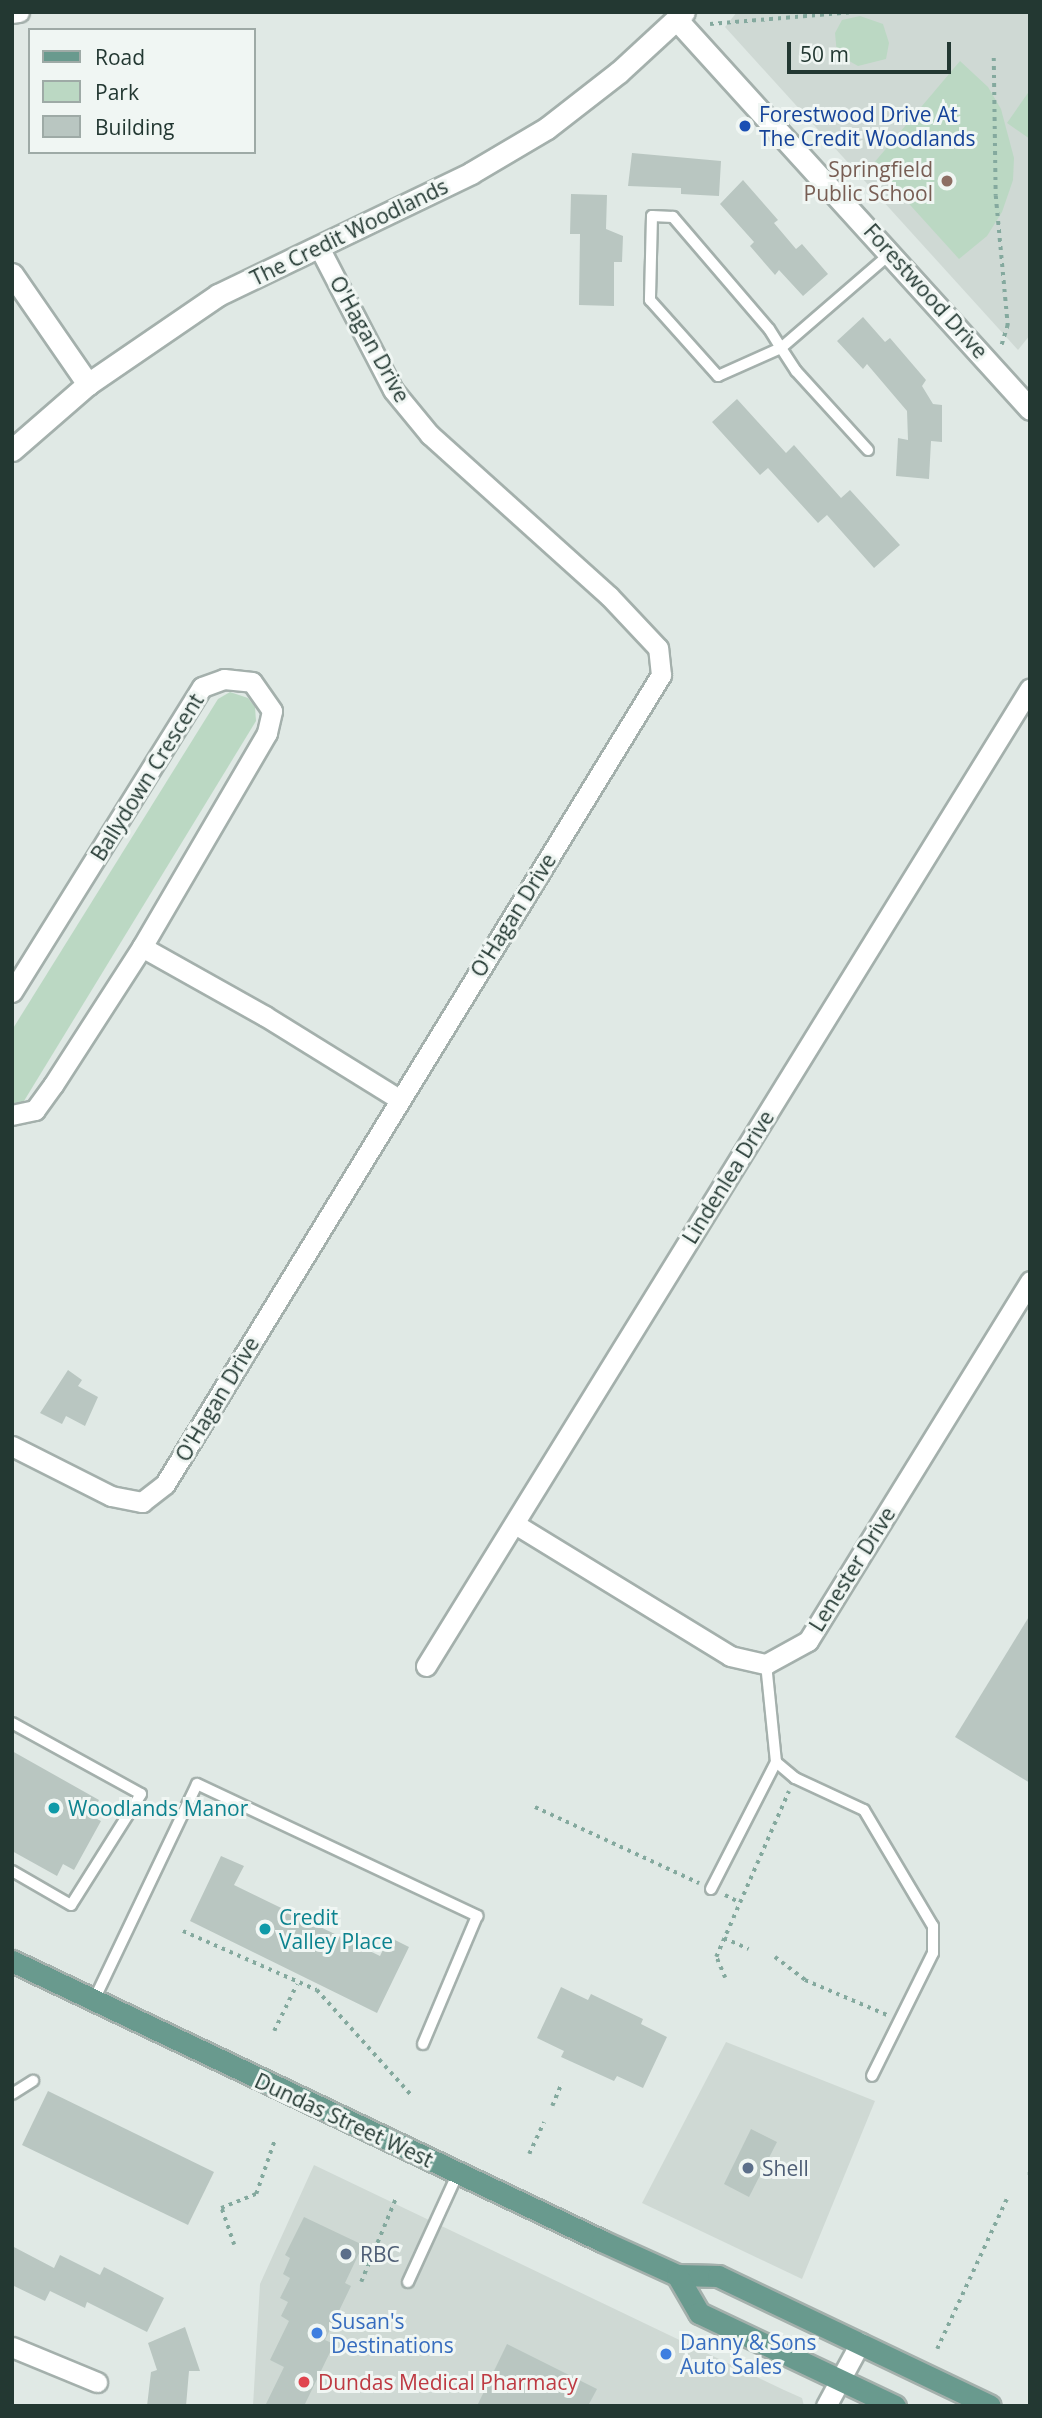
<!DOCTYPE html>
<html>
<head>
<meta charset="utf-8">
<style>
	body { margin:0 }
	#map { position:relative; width:1042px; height:2418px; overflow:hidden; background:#e0e9e5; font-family:"Open Sans",sans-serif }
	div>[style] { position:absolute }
	.built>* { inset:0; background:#cfd9d4 }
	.green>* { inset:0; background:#bbd8c3 }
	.building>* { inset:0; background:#b9c6c1 }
	.path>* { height:3.5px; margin-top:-1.75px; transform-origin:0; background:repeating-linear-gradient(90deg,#84a99e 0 3.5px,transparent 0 8.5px) }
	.roads { filter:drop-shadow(2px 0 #a4b0ac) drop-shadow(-2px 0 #a4b0ac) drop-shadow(0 2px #a4b0ac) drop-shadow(0 -2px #a4b0ac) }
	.service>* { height:10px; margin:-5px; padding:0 5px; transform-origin:5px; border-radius:5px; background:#fff }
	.minor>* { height:19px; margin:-9.5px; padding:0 9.5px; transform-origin:9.5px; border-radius:9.5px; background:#fff }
	.tertiary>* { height:21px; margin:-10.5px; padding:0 10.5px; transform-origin:10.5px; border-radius:10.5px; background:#fff }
	.primary>* { height:21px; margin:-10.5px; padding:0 10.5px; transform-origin:10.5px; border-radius:10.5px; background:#699a8e }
	.dots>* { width:19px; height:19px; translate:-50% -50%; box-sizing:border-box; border:4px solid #f0f6f3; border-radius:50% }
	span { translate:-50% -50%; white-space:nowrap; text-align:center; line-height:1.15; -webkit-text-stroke:6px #f0f6f3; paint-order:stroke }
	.transit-label { font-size:21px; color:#164399 }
	.left { translate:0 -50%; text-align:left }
	.education-label { font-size:21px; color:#785e54 }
	.right { translate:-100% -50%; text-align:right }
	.street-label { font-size:21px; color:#233832 }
	.culture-label { font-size:21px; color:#0d838f }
	.service-label { font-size:21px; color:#4e5e75 }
	.shop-label { font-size:21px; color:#366cbe }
	.health-label { font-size:21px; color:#be3a42 }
	.frame { position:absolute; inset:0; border:14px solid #233832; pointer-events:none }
	.legend { position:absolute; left:28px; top:28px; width:228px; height:126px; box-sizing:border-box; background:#f0f6f3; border:2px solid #9eaaa6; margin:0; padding:9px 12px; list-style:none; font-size:21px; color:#233832 }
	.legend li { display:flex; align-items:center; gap:14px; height:35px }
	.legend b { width:35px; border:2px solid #9eaaa6 }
	.scale { position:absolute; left:787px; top:42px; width:164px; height:32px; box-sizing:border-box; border:4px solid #233832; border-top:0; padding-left:9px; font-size:21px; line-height:24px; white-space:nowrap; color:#233832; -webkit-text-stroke:5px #f0f6f3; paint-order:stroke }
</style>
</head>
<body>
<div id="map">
	<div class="built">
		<div style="clip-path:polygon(737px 12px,1030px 12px,1030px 335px,1018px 350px,725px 27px)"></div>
		<div style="clip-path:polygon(726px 2042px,875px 2101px,802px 2279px,642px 2203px)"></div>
		<div style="clip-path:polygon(314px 2165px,784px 2390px,802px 2398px,804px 2406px,253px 2406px,260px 2284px)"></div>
	</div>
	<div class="green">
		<div style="clip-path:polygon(860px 16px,883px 24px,889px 43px,886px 59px,858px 66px,837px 54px,835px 33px,842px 20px)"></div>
		<div style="clip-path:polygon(960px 61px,988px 87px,1001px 109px,1014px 158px,1013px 180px,1002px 212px,987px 236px,959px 259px,873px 164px)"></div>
		<div style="clip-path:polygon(1030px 90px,1030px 139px,1007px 123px)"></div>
		<div style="clip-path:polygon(230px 692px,248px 698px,255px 707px,256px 721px,24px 1101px,12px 1107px,12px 1030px,218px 699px)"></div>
	</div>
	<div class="building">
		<div style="clip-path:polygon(632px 153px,721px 161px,719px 196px,681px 194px,681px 188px,628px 186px)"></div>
		<div style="clip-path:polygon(743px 180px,778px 220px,774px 223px,796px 249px,802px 244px,828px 274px,803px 296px,779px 270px,775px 275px,750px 246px,754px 242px,720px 204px)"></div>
		<div style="clip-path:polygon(571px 194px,607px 195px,606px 229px,623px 236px,622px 262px,614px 262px,614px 306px,579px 305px,580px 234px,570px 234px)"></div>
		<div style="clip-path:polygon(863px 317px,885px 342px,890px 338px,926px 380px,922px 386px,933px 404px,942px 405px,942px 442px,931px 441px,929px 479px,896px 476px,898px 438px,908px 440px,907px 411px,867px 364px,863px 369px,837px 341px)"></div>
		<div style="clip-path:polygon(737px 399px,786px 453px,794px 445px,841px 498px,850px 490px,900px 545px,874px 568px,827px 515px,818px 523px,768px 468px,760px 475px,712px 422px)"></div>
		<div style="clip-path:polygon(68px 1370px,82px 1380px,78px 1386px,98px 1397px,85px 1426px,66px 1416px,62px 1424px,40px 1413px)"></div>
		<div style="clip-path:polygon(1030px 1615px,1030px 1783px,955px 1737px)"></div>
		<div style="clip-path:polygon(12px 1751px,99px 1800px,91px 1816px,101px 1821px,74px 1870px,63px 1864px,57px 1876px,12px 1851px)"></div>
		<div style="clip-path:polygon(221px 1856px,244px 1866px,234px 1885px,380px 1956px,389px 1937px,409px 1947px,377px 2013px,190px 1921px)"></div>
		<div style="clip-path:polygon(561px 1987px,588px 2000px,591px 1994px,643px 2019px,641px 2024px,667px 2037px,643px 2088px,617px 2076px,614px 2081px,561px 2057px,564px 2051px,537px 2038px)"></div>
		<div style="clip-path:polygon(48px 2091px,214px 2172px,188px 2225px,22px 2145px)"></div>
		<div style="clip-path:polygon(751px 2129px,777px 2142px,749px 2197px,724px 2184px)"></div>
		<div style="clip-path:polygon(304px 2217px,363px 2245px,345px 2283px,351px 2286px,325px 2340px,334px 2344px,304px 2406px,265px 2406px,284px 2367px,270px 2360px,289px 2321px,281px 2316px,288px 2302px,280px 2298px,290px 2278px,283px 2274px,290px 2258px,285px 2255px)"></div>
		<div style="clip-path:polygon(12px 2246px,54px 2268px,60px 2255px,100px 2275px,104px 2267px,164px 2298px,147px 2332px,87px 2302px,85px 2308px,50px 2291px,45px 2301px,12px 2285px)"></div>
		<div style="clip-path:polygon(185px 2327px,200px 2371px,189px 2371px,186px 2406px,147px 2406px,151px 2372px,157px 2370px,148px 2343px)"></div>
		<div style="clip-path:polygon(507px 2344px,597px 2389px,588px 2406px,477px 2406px)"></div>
	</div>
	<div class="path">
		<div style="left:710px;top:24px;width:144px;rotate:-4.8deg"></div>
		<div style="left:994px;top:58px;width:138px;rotate:89.2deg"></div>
		<div style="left:996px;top:196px;width:130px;rotate:84.7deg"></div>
		<div style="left:1008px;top:325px;width:21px;rotate:107deg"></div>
		<div style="left:535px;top:1807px;width:181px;rotate:24.9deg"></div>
		<div style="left:725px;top:1895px;width:16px;rotate:27deg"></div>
		<div style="left:183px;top:1931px;width:146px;rotate:23.8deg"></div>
		<div style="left:317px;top:1990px;width:142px;rotate:48.1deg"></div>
		<div style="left:724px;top:1938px;width:27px;rotate:24deg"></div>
		<div style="left:775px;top:1957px;width:38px;rotate:37deg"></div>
		<div style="left:805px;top:1980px;width:89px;rotate:23.1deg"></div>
		<div style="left:725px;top:1978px;width:23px;rotate:-113deg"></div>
		<div style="left:716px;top:1957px;width:181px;rotate:-66.3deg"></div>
		<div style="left:274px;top:2031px;width:52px;rotate:-63.9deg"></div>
		<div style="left:552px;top:2106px;width:25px;rotate:-67deg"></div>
		<div style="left:529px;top:2154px;width:35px;rotate:-65deg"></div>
		<div style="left:1030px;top:2172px;width:7px;rotate:90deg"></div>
		<div style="left:234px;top:2245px;width:39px;rotate:-109deg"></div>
		<div style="left:221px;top:2208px;width:38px;rotate:-22deg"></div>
		<div style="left:256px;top:2194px;width:55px;rotate:-70.9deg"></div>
		<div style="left:361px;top:2282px;width:91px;rotate:-67.4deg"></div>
		<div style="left:937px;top:2349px;width:166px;rotate:-65.1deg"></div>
	</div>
	<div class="roads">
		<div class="service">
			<div style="left:868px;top:450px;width:107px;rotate:-132.3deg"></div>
			<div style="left:796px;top:371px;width:27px;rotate:-123deg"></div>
			<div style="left:781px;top:348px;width:22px;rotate:-122deg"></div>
			<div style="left:769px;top:329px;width:148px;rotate:-130.6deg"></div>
			<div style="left:673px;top:217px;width:21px;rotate:-177deg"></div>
			<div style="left:652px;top:216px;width:84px;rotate:91.4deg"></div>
			<div style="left:650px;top:300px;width:102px;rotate:48.2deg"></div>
			<div style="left:718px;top:376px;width:69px;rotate:-24deg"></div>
			<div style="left:781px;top:348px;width:145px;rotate:-40.8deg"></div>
			<div style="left:12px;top:1723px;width:147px;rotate:28.8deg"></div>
			<div style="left:141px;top:1794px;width:131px;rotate:122.2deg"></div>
			<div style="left:71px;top:1905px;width:68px;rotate:-150deg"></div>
			<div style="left:776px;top:1762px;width:25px;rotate:40deg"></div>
			<div style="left:795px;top:1778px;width:76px;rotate:24.9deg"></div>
			<div style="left:864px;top:1810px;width:135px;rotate:59.3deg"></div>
			<div style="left:933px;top:1926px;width:27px;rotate:90deg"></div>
			<div style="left:933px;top:1953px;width:137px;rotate:116.4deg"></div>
			<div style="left:711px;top:1889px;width:143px;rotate:-62.9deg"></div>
			<div style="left:776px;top:1762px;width:99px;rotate:-95.8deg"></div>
			<div style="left:94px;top:2000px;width:239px;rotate:-64.5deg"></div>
			<div style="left:197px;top:1784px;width:310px;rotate:25.2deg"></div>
			<div style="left:477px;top:1916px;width:139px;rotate:112.9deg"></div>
			<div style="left:12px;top:2094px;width:25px;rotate:-32deg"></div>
			<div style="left:408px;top:2282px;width:120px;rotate:-65.4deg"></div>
		</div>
		<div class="minor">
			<div style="left:12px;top:13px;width:7px;rotate:-8deg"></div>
			<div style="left:142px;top:947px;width:141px;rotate:29.3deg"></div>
			<div style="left:265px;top:1016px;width:158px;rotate:31.8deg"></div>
			<div style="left:12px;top:992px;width:359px;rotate:-58.1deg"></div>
			<div style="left:202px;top:687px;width:23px;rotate:-20deg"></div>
			<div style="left:224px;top:679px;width:28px;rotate:6deg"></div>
			<div style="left:252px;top:682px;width:35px;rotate:55deg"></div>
			<div style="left:272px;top:711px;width:23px;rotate:103deg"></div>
			<div style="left:267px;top:733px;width:248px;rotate:120.3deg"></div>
			<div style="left:142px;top:947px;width:164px;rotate:122.8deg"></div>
			<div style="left:53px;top:1085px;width:31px;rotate:126deg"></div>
			<div style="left:35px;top:1110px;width:24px;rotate:168deg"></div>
			<div style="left:12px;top:1446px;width:111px;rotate:26.8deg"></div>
			<div style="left:111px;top:1496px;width:32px;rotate:11deg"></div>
			<div style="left:142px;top:1502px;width:29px;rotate:-38deg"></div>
			<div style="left:165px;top:1484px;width:949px;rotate:-58.49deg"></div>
			<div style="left:661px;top:675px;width:27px;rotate:-96deg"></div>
			<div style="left:658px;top:648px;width:71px;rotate:-133.3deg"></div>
			<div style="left:609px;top:596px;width:241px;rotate:-138deg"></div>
			<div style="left:430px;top:435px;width:58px;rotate:-129.4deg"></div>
			<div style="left:393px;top:390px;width:159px;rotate:-117.4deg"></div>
			<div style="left:515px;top:1524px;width:252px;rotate:31.5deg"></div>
			<div style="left:730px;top:1656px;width:37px;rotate:13deg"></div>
			<div style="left:766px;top:1664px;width:48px;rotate:-28.7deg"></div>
			<div style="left:808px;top:1641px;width:423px;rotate:-58.3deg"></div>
			<div style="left:426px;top:1666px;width:1149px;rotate:-58.3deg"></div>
			<div style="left:12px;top:2347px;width:92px;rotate:22.4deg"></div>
			<div style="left:826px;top:2406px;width:72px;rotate:-61.6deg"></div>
		</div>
		<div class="tertiary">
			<div style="left:677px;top:20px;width:525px;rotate:47.78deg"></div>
			<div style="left:12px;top:274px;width:134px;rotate:55.4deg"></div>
			<div style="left:12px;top:450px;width:101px;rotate:-41deg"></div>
			<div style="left:88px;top:384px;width:158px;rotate:-34.4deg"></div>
			<div style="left:218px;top:295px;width:281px;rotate:-25.7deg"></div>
			<div style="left:471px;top:173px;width:88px;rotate:-30.6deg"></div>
			<div style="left:547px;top:128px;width:91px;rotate:-37.9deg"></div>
			<div style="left:619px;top:72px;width:88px;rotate:-42.7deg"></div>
		</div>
		<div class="primary">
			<div style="left:12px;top:1961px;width:653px;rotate:25.39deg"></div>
			<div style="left:602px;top:2241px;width:82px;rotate:24.4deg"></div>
			<div style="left:677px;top:2275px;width:41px;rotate:1.4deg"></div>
			<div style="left:718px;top:2276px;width:301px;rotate:25.5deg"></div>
			<div style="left:677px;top:2275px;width:44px;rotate:59.9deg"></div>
			<div style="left:699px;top:2313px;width:217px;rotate:25.4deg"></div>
		</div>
	</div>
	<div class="dots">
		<div style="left:745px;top:126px;background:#1a4fb4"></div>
		<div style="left:947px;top:181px;background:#8d6e63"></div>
		<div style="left:54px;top:1808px;background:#0f9aa8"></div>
		<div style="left:265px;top:1929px;background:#0f9aa8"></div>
		<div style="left:748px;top:2168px;background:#5c6f8a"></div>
		<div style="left:346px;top:2254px;background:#5c6f8a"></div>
		<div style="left:317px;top:2333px;background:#3f7fe0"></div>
		<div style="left:666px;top:2354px;background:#3f7fe0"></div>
		<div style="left:304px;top:2382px;background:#e0444e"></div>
	</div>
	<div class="transit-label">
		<span class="left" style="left:759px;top:126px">Forestwood Drive At<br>The Credit Woodlands</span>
	</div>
	<div class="education-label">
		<span class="right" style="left:933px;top:181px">Springfield<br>Public School</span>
	</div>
	<div class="street-label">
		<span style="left:349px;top:232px;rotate:-26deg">The Credit Woodlands</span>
		<span style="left:926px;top:291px;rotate:48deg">Forestwood Drive</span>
		<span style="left:370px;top:339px;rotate:61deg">O'Hagan Drive</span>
		<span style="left:147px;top:777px;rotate:-58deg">Ballydown Crescent</span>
		<span style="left:513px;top:915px;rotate:-58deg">O'Hagan Drive</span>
		<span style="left:728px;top:1177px;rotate:-58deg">Lindenlea Drive</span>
		<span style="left:217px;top:1399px;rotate:-59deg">O'Hagan Drive</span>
		<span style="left:852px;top:1569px;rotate:-58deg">Lenester Drive</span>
		<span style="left:344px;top:2120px;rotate:25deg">Dundas Street West</span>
	</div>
	<div class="culture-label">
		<span class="left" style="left:68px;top:1808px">Woodlands Manor</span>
		<span class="left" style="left:279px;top:1929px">Credit<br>Valley Place</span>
	</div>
	<div class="service-label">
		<span class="left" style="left:762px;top:2168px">Shell</span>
		<span class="left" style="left:360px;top:2254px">RBC</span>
	</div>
	<div class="shop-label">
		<span class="left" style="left:331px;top:2333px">Susan's<br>Destinations</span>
		<span class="left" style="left:680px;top:2354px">Danny &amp; Sons<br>Auto Sales</span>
	</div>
	<div class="health-label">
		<span class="left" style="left:318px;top:2382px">Dundas Medical Pharmacy</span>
	</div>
	<div class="frame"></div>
	<ul class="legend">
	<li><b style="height:9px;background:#699a8e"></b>Road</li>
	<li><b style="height:19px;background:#bbd8c3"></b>Park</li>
	<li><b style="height:19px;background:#b9c6c1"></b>Building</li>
	</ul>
	<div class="scale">50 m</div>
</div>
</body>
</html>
